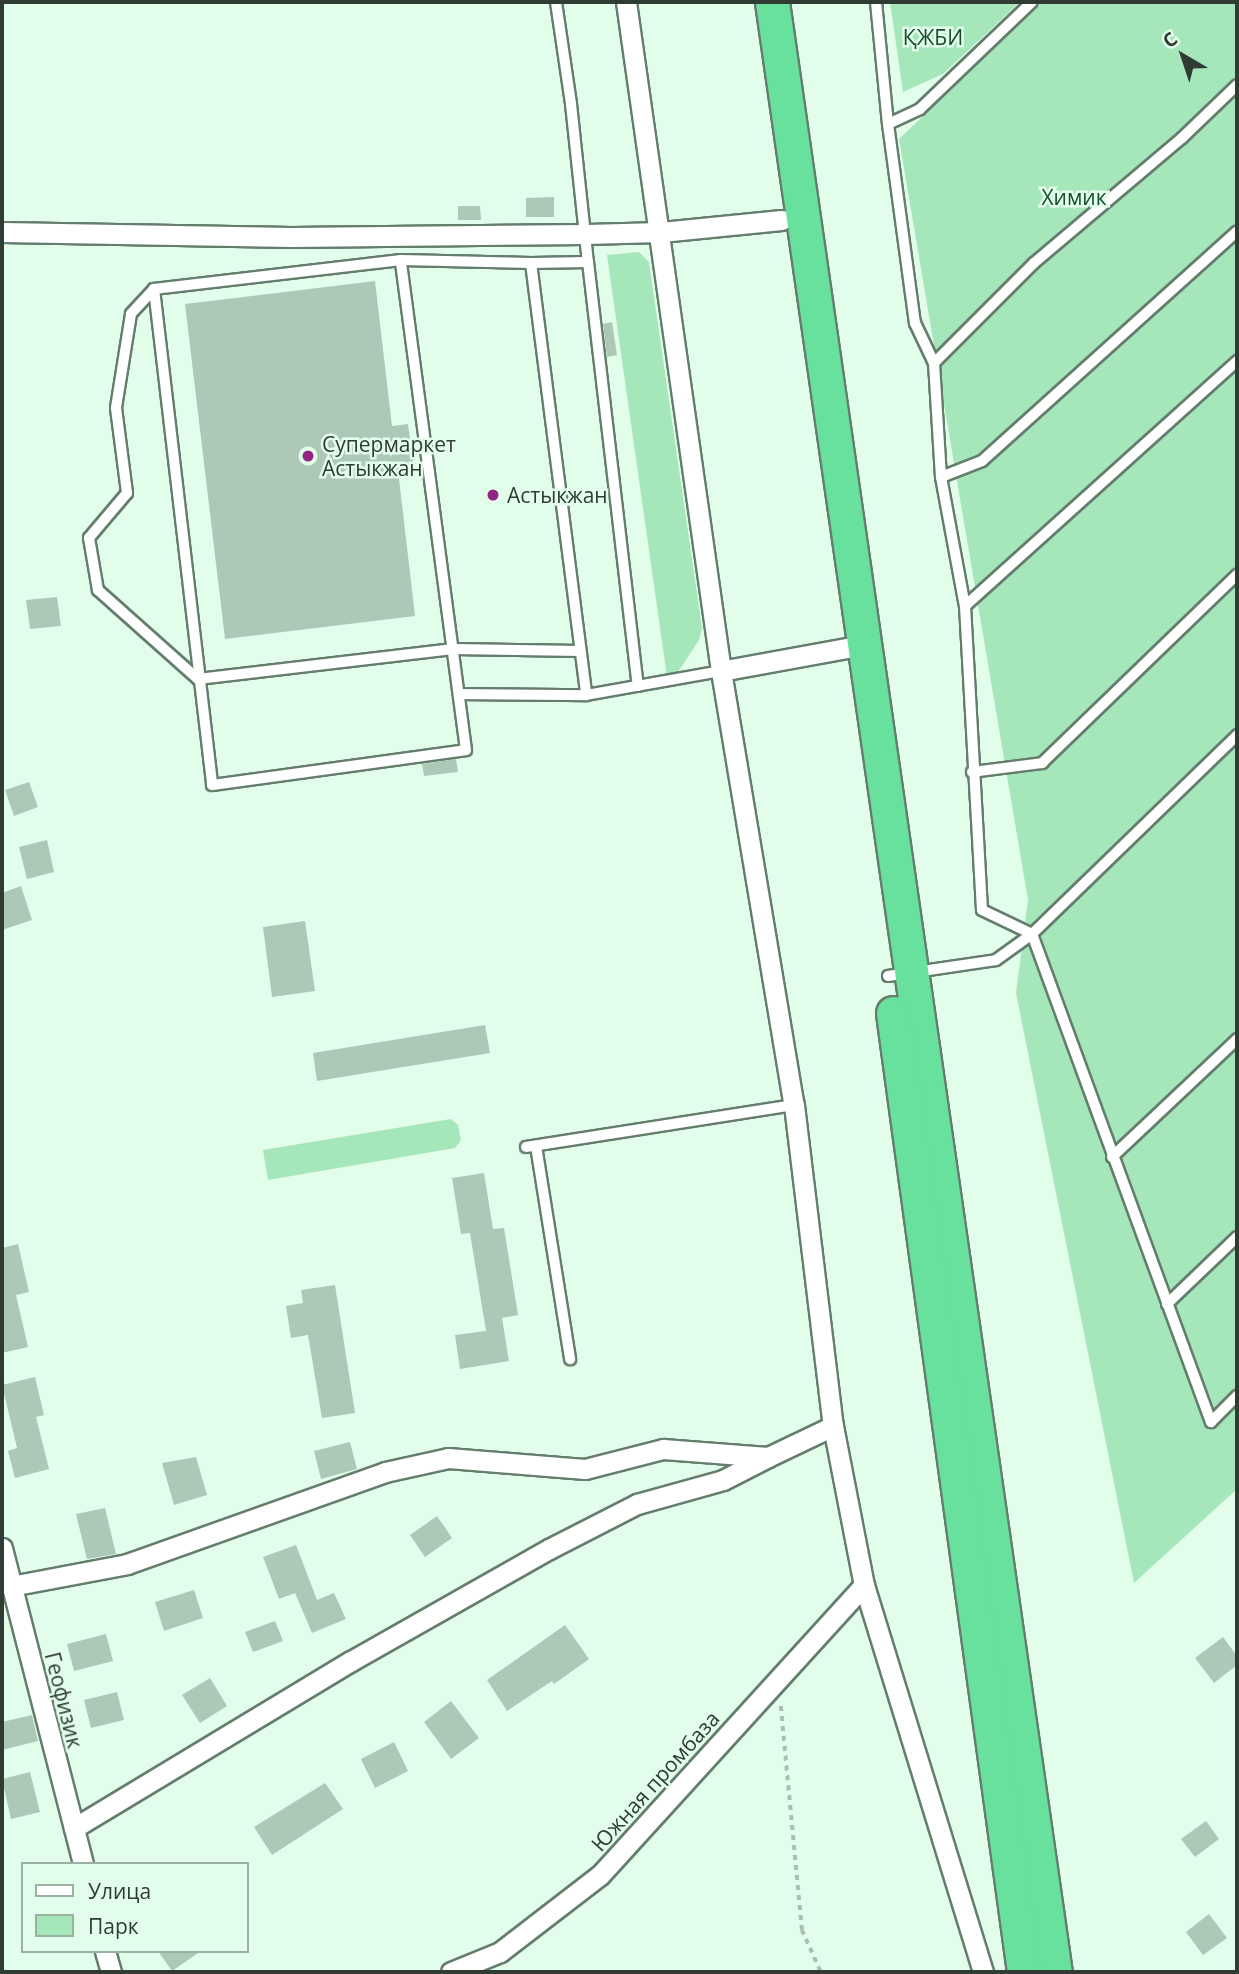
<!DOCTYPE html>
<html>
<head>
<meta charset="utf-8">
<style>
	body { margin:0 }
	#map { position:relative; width:1239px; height:1974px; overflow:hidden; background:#e2feea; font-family:"Open Sans",sans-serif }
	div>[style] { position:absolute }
	.green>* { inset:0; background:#a5e6ba }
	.building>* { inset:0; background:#adc9b6 }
	.path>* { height:3.5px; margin-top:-1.75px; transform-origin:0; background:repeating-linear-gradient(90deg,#a9c0b0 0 5px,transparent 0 10px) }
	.roads { filter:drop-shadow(2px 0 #647d6c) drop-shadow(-2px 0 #647d6c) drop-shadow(0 2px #647d6c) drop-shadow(0 -2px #647d6c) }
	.service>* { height:10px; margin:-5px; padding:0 5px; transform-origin:5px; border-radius:5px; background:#fff }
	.minor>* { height:19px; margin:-9.5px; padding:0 9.5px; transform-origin:9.5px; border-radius:9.5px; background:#fff }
	.trunk>* { height:33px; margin:-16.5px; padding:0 16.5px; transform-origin:16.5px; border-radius:16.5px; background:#68e09e }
	.dots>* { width:19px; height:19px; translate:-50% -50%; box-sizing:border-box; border:4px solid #e2feea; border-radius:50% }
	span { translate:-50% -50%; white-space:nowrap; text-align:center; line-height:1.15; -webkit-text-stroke:5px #e2feea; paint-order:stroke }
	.park-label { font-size:21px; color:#174d2e }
	.poi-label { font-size:21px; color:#2f3b33 }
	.left { translate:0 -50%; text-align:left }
	.street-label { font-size:21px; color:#2f3b33 }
	.frame { position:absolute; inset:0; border:4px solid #2f3b33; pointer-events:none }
	.legend { position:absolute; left:21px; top:1862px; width:228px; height:91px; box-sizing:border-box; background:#e2feea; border:2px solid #9ab0a1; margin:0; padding:9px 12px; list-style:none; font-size:21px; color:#2f3b33 }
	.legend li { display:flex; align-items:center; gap:14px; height:35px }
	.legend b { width:35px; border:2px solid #9ab0a1 }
	.north { position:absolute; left:1148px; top:21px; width:70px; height:70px; -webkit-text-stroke:5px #e2feea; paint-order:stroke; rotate:321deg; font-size:19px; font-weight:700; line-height:28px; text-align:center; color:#2f3b33 }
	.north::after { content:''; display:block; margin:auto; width:24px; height:32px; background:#2f3b33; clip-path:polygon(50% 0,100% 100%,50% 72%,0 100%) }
</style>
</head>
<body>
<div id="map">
	<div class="green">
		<div style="clip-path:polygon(890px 2px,1020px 2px,943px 74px,903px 92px)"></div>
		<div style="clip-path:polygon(1043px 2px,1237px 2px,1237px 1489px,1134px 1583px,1016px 993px,1028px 900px,899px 139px)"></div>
		<div style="clip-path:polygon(639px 252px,649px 262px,702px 628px,699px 640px,676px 675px,667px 677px,607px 255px)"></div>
		<div style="clip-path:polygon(451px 1119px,458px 1125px,461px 1140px,455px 1148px,268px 1180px,263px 1150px)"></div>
	</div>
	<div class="building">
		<div style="clip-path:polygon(554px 197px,554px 217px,526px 217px,526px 198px)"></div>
		<div style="clip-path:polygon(458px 206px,480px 206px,481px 220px,458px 220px)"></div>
		<div style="clip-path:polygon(375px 281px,392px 426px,408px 424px,414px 468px,398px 470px,415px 616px,225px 639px,185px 304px)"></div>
		<div style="clip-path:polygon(612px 322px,617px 355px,607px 357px,603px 324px)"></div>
		<div style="clip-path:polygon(57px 597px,61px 626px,30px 629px,26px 600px)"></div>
		<div style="clip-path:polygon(456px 759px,458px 772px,424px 776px,422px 764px)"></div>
		<div style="clip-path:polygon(29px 782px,38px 807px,14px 816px,5px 790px)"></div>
		<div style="clip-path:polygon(47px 840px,54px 872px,27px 879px,19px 847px)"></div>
		<div style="clip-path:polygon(21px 886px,32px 920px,2px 930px,2px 893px)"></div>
		<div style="clip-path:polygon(305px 921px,315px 991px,272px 997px,263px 927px)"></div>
		<div style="clip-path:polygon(485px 1025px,490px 1053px,317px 1081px,313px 1053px)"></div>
		<div style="clip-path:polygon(484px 1173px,493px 1229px,504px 1228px,518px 1315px,502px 1318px,509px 1361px,460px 1369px,455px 1335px,486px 1331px,470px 1233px,461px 1234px,452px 1178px)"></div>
		<div style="clip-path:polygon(18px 1244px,29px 1292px,16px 1295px,28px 1347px,2px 1353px,2px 1248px)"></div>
		<div style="clip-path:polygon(335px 1285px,355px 1413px,322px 1418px,308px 1335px,291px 1338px,286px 1306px,303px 1303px,301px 1290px)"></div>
		<div style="clip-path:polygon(35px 1377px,44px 1415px,36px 1417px,49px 1469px,15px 1478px,8px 1451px,17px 1448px,2px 1385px)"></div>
		<div style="clip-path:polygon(350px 1442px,357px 1469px,321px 1479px,314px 1451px)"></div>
		<div style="clip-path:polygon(196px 1457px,207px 1495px,174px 1505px,162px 1463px)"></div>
		<div style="clip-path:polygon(105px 1508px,116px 1554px,87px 1559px,76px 1514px)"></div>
		<div style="clip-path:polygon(437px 1516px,452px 1538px,425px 1557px,410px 1535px)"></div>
		<div style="clip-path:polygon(296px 1545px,317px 1600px,334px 1593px,346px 1619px,312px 1633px,295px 1593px,279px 1599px,263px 1557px)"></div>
		<div style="clip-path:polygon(194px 1590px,203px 1618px,164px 1631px,155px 1602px)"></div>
		<div style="clip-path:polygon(275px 1621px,283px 1641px,253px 1652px,245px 1632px)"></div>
		<div style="clip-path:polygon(565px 1625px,589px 1659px,554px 1684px,552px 1681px,507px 1711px,487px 1680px)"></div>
		<div style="clip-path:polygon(106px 1634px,113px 1661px,74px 1671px,67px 1644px)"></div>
		<div style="clip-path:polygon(1223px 1637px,1237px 1656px,1237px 1665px,1214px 1683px,1195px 1658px)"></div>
		<div style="clip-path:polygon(210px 1678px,227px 1706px,200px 1723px,182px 1695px)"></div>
		<div style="clip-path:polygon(117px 1692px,124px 1720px,91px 1728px,84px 1700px)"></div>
		<div style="clip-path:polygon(451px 1701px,479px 1738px,451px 1759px,424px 1722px)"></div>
		<div style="clip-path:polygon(32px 1715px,38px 1741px,2px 1750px,2px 1722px)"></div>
		<div style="clip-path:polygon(394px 1742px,408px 1771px,375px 1788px,361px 1759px)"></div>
		<div style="clip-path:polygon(30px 1772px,40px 1812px,11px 1819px,2px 1779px)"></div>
		<div style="clip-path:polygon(325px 1783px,343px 1809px,272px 1855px,254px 1827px)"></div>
		<div style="clip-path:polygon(1206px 1821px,1219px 1839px,1195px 1857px,1181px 1839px)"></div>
		<div style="clip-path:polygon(1209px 1914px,1227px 1938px,1203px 1955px,1186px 1932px)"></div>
		<div style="clip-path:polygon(158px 1951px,201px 1951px,172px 1971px)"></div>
	</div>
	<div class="path">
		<div style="left:781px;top:1706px;width:225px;rotate:84.6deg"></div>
		<div style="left:802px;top:1930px;width:46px;rotate:65.7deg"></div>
	</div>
	<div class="roads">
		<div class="service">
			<div style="left:556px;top:2px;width:103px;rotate:81.6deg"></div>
			<div style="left:571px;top:104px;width:159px;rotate:83.9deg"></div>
			<div style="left:588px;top:262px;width:57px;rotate:179deg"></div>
			<div style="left:531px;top:263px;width:435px;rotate:82.7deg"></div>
			<div style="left:586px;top:695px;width:137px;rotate:-10.1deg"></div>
			<div style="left:876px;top:2px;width:123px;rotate:84.4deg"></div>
			<div style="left:888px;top:124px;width:201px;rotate:82.3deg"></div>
			<div style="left:915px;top:323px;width:44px;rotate:64.6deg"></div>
			<div style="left:934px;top:363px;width:114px;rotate:86.5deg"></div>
			<div style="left:941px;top:477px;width:131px;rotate:79.5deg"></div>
			<div style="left:965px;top:606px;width:304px;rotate:86.8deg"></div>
			<div style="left:982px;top:910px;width:55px;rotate:25.6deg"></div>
			<div style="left:1032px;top:934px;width:520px;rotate:69.86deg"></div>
			<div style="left:1211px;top:1422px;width:37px;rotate:-45deg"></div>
			<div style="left:888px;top:124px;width:35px;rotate:-25deg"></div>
			<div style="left:920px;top:109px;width:155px;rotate:-43.7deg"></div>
			<div style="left:588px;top:262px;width:427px;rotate:83.3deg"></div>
			<div style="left:531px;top:263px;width:130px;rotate:-178.7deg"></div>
			<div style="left:401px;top:260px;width:249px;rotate:173.3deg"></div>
			<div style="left:154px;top:289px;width:34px;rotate:133deg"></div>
			<div style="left:131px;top:314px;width:95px;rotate:99.1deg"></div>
			<div style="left:116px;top:408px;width:86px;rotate:82.6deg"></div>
			<div style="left:127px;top:493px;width:59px;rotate:130.2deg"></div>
			<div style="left:89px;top:538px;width:53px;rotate:80.2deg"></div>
			<div style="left:98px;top:590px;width:134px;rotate:41.7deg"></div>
			<div style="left:198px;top:679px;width:257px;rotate:-6.7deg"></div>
			<div style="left:453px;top:649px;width:127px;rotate:0.9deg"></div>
			<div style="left:154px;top:289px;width:499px;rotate:83.3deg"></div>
			<div style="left:212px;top:785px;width:256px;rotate:-7.8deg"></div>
			<div style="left:466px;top:750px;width:494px;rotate:-97.6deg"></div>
			<div style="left:934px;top:363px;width:141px;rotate:-45deg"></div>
			<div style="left:1034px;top:263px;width:194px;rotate:-40.2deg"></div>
			<div style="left:1182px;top:138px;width:76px;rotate:-43.9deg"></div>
			<div style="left:941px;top:477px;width:44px;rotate:-21.3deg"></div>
			<div style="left:982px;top:461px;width:343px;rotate:-42deg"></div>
			<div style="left:965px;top:606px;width:366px;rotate:-42deg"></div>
			<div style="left:459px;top:694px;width:127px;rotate:0.5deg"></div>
			<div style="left:972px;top:772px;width:71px;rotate:-7.3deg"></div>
			<div style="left:1042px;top:763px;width:271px;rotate:-44deg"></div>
			<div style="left:888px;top:976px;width:109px;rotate:-8.4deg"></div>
			<div style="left:996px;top:960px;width:44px;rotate:-35.8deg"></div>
			<div style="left:1032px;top:934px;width:286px;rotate:-44.1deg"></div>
			<div style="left:536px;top:1146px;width:216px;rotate:80.9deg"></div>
			<div style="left:526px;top:1147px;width:271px;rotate:-8.9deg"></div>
			<div style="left:1112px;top:1157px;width:172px;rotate:-43.3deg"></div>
			<div style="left:1167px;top:1304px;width:97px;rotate:-43.7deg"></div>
		</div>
		<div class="minor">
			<div style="left:626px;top:2px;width:676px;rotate:81.92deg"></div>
			<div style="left:721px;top:671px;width:440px;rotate:80.5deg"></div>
			<div style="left:794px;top:1105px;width:323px;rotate:83.1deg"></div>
			<div style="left:833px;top:1426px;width:162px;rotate:79deg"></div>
			<div style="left:864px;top:1585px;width:405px;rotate:72.9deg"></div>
			<div style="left:2px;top:232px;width:289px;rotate:1deg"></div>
			<div style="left:291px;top:237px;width:295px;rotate:-0.6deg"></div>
			<div style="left:586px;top:234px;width:75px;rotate:-1.5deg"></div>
			<div style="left:661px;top:232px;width:121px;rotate:-5.7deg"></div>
			<div style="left:721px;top:671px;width:144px;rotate:-10.4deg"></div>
			<div style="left:2px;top:1548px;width:326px;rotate:75.6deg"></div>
			<div style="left:11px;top:1586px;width:118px;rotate:-10.7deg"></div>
			<div style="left:127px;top:1564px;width:274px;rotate:-19.6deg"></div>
			<div style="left:385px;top:1472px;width:65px;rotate:-12.5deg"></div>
			<div style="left:448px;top:1458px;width:137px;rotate:4.6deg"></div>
			<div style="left:585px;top:1469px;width:81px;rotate:-14.4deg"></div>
			<div style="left:663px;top:1449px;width:105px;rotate:4.4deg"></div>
			<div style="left:768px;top:1457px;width:72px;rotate:-25.5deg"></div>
			<div style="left:74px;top:1828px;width:323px;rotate:-31.1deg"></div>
			<div style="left:351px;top:1661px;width:227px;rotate:-29.5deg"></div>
			<div style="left:549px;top:1549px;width:99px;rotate:-27.1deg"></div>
			<div style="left:637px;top:1504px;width:89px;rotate:-15.6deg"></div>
			<div style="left:723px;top:1480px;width:51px;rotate:-27.1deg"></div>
			<div style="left:105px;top:1951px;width:22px;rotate:74deg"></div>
			<div style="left:451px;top:1972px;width:53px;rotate:-22.2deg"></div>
			<div style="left:500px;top:1952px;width:126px;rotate:-37.6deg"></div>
			<div style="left:600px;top:1875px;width:392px;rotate:-47.7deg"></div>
		</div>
		<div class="trunk">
			<div style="left:772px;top:2px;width:1990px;rotate:81.83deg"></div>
			<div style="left:893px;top:1013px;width:968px;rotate:82.22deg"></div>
		</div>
	</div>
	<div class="dots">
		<div style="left:308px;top:456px;background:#942484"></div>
		<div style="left:493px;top:495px;background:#942484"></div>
	</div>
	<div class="park-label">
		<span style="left:933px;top:37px">ҚЖБИ</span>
		<span style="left:1074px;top:197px">Химик</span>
	</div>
	<div class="poi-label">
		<span class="left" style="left:322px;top:456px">Супермаркет<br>Астыкжан</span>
		<span class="left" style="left:507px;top:495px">Астыкжан</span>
	</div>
	<div class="street-label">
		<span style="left:64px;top:1700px;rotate:76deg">Геофизик</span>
		<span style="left:655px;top:1781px;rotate:-48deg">Южная промбаза</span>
	</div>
	<div class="frame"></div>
	<ul class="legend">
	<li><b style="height:9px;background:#fff"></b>Улица</li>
	<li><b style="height:19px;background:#a5e6ba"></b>Парк</li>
	</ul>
	<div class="north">С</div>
</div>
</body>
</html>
